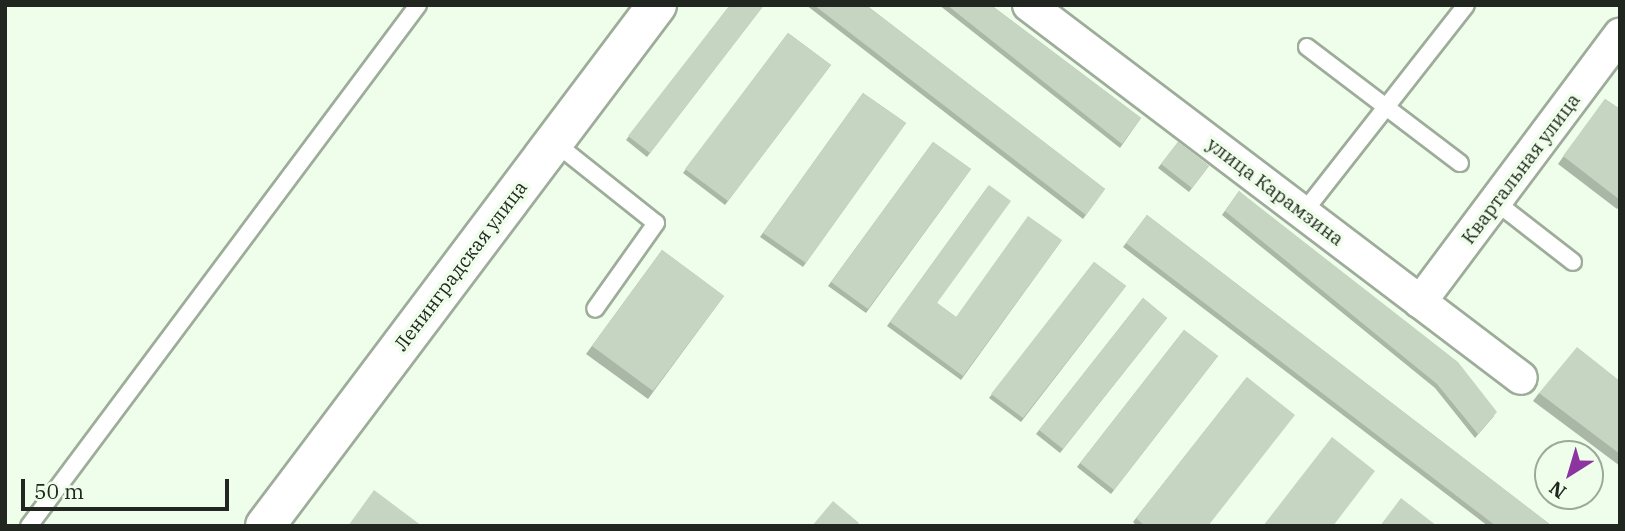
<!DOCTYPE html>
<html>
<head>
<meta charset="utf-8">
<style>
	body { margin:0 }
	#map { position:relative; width:1625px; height:531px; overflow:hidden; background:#effeea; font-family:"IBM Plex Serif",serif }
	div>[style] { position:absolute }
	.roads { filter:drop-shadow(2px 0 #9eac9a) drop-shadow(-2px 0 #9eac9a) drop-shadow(0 2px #9eac9a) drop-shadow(0 -2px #9eac9a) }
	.service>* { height:16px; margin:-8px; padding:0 8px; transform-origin:8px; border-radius:8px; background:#fff }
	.minor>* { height:32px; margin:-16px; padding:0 16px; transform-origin:16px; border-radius:16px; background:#fff }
	.secondary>* { height:38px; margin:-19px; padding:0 19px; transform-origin:19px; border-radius:19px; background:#fff }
	.wall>* { inset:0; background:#aab7a7 }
	.building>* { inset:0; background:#c6d5c2 }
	span { translate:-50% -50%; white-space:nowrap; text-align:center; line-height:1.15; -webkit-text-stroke:7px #effeea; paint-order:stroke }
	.street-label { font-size:19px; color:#212720 }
	.frame { position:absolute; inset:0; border:7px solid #212720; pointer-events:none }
	.north { position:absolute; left:1534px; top:440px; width:70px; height:70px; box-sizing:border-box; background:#effeea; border:2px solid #9da899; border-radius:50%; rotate:217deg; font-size:19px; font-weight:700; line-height:28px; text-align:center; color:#212720 }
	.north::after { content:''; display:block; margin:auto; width:24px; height:32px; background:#8c34a0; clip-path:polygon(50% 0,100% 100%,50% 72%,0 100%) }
	.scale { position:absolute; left:21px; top:479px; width:208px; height:32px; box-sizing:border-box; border:4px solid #212720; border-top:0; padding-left:9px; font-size:21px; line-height:24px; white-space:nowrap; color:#212720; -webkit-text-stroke:5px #effeea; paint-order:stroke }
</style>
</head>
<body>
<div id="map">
	<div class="roads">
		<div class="service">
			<div style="left:1307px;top:47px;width:192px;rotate:37.2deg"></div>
			<div style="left:554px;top:142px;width:130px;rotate:38.5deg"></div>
			<div style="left:656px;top:223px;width:105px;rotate:125.3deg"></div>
			<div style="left:1497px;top:203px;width:96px;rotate:37.8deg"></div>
			<div style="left:1303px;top:213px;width:264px;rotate:-51.9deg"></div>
			<div style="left:29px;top:526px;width:650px;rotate:-53.25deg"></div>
		</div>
		<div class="minor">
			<div style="left:1029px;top:5px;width:617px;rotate:37.17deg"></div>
			<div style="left:1420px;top:302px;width:334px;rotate:-53.2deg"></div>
		</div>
		<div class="secondary">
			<div style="left:265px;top:526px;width:652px;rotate:-53.04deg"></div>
		</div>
	</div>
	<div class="wall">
		<div style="clip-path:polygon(730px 5px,764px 5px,647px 157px,626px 140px)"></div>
		<div style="clip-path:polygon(806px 5px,866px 5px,1105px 189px,1083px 219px)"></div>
		<div style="clip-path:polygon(939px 5px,991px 5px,1141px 118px,1120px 148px)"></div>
		<div style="clip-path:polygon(788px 33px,831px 65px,725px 205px,683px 173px)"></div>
		<div style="clip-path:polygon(863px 93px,906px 123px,803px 267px,760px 237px)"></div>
		<div style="clip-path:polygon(1605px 99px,1620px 109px,1620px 205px,1617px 209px,1558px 164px)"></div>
		<div style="clip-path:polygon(933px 142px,971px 169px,866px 313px,828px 286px)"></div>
		<div style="clip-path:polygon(1178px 142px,1209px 166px,1189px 192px,1158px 168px)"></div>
		<div style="clip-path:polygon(989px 185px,937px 303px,956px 317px,1062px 240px,961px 380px,887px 326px)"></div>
		<div style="clip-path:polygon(1239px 191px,1494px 416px,1475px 438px,1435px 388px,1222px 215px)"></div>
		<div style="clip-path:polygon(1147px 215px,1552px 526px,1488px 526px,1123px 247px)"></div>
		<div style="clip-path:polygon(662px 250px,724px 296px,648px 399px,586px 354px)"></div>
		<div style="clip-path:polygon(1094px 262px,1126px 286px,1021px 422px,989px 398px)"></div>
		<div style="clip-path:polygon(1143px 298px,1167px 318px,1060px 453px,1036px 434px)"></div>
		<div style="clip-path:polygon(1184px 330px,1218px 356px,1111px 494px,1077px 467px)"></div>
		<div style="clip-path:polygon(1247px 377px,1209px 526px,1137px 526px,1133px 522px)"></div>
		<div style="clip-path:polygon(1620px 381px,1620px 466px,1533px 401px,1539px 393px)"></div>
	</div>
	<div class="building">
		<div style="clip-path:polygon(730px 5px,764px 5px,650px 153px,628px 136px)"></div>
		<div style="clip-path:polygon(814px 5px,866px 5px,1105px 189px,1086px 215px)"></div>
		<div style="clip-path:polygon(947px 5px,991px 5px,1141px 118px,1122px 144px)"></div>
		<div style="clip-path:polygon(788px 33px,831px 65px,728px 201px,685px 169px)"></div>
		<div style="clip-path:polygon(863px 93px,906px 123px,806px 263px,763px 233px)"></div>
		<div style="clip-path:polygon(1605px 99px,1620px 109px,1620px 200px,1563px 156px)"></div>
		<div style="clip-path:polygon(933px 142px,971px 169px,868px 309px,831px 282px)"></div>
		<div style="clip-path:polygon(1178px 142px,1209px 166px,1192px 188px,1161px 164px)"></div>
		<div style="clip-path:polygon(989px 185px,1011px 201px,937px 303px,956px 317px,1028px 216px,1062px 240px,963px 376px,890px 322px)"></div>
		<div style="clip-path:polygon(1239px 191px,1458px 362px,1497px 412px,1478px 434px,1437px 384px,1225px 211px)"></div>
		<div style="clip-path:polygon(1147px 215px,1552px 526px,1496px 526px,1126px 243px)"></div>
		<div style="clip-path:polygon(662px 250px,724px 296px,653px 391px,592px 346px)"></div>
		<div style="clip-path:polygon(1094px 262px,1126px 286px,1023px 418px,991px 394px)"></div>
		<div style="clip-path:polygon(1143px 298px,1167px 318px,1063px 449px,1039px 430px)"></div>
		<div style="clip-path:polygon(1184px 330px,1218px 356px,1114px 490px,1080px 463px)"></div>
		<div style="clip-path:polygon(1577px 347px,1620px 381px,1620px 454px,1539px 393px)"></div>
		<div style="clip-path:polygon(1247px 377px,1295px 415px,1208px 526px,1145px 526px,1136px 518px)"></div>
		<div style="clip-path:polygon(1332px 437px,1375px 471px,1333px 526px,1263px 526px)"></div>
		<div style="clip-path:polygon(374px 490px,422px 526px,348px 526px)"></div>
		<div style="clip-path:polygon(1401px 498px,1437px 526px,1380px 526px)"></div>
		<div style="clip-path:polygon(833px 501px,859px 523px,857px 526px,812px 526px)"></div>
	</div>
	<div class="street-label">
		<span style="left:1521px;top:169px;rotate:-53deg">Квартальная улица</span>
		<span style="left:1275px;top:192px;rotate:37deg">улица Карамзина</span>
		<span style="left:461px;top:266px;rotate:-53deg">Ленинградская улица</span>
	</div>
	<div class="frame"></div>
	<div class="north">N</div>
	<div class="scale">50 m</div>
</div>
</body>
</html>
